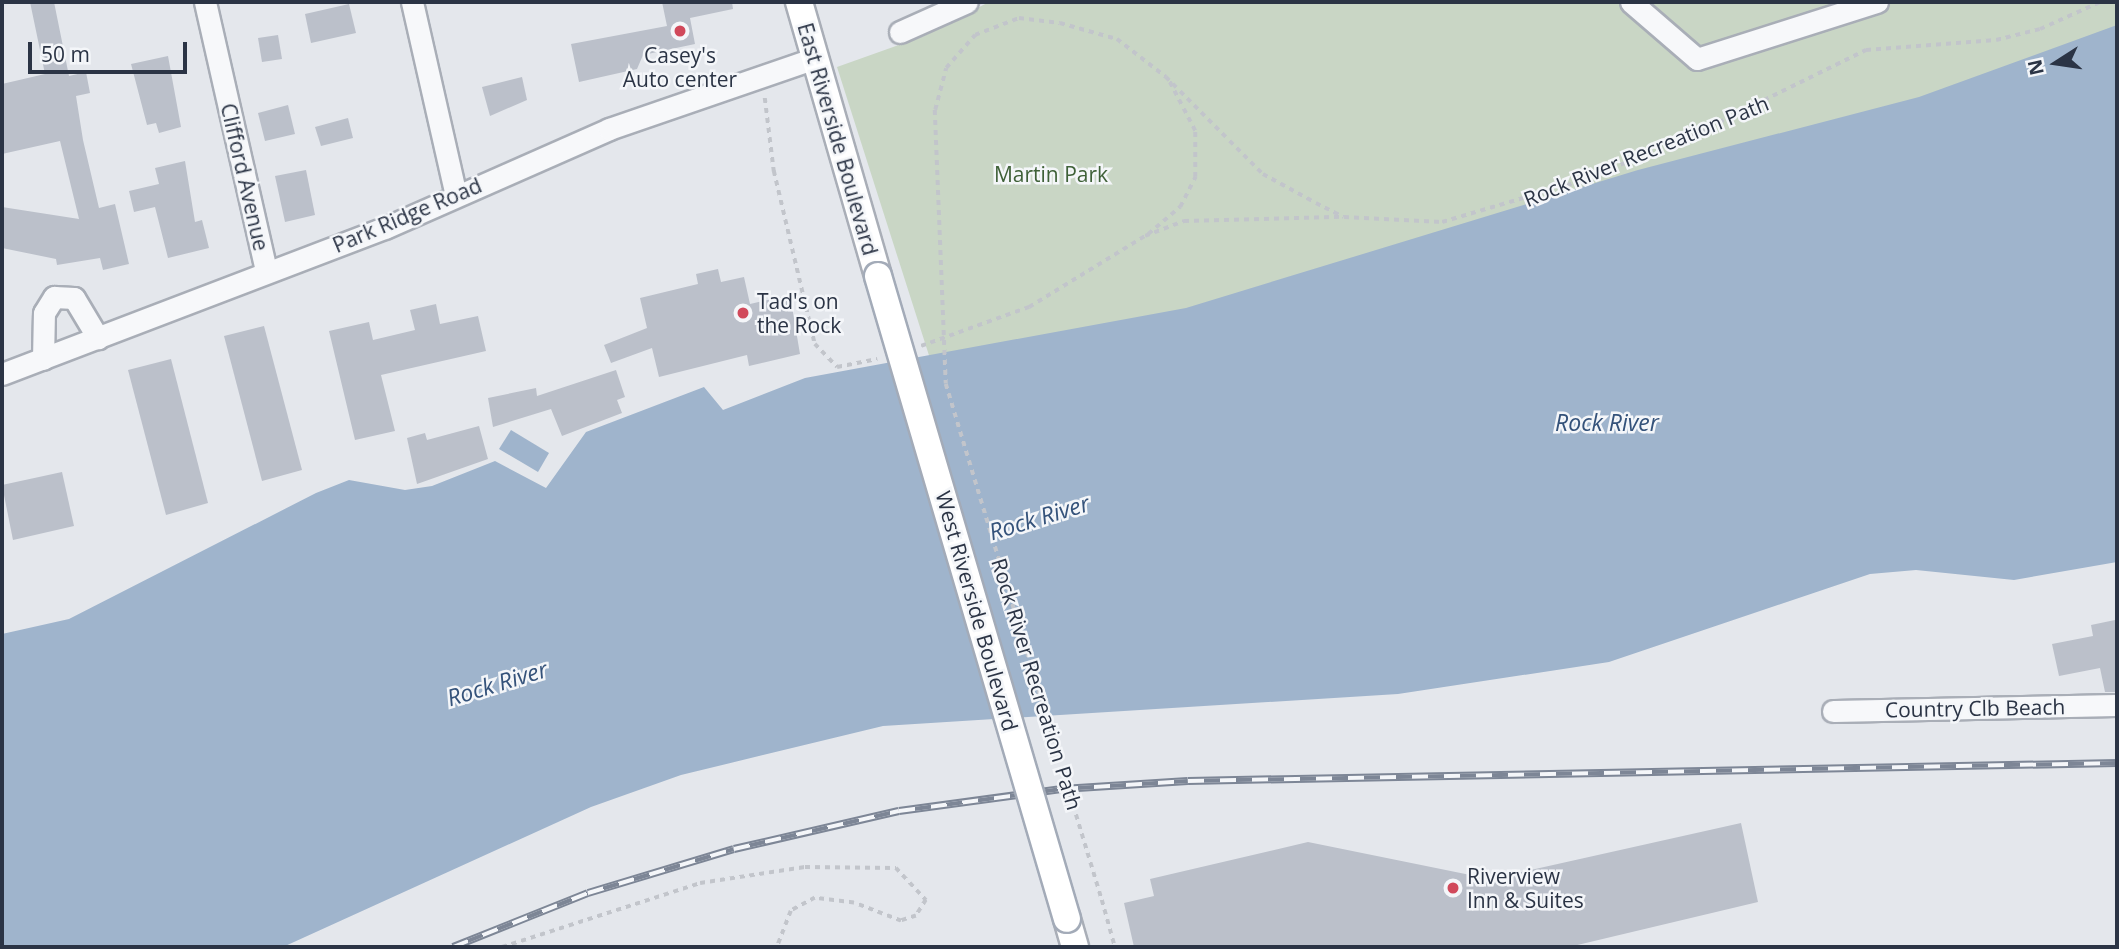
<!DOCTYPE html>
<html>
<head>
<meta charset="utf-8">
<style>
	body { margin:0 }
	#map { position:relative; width:2119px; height:949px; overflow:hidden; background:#e4e7ec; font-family:"Open Sans",sans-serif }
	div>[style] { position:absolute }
	.green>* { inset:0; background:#c9d6c5 }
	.water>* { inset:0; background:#9fb4cc }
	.building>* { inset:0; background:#bbc0ca }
	.path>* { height:3.5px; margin-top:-1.75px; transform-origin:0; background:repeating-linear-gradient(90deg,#c2c5cb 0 5px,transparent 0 10px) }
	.roads { filter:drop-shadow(2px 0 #a9aeb7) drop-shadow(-2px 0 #a9aeb7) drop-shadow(0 2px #a9aeb7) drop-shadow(0 -2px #a9aeb7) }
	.minor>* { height:21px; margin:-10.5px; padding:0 10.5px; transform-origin:10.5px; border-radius:10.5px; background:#f7f8fa }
	.major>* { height:26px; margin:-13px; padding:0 13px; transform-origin:13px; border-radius:13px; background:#fff }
	.rail>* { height:8px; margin-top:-4px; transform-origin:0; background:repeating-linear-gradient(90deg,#f4f6f9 0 16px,#7d8696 0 32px); box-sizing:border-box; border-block:2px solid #7d8696 }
	.path-bridge>* { height:3.5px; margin-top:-1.75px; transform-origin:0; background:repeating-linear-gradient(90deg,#c2c5cb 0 5px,transparent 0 10px) }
	.bridges { filter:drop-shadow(2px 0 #a3abb8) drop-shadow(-2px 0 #a3abb8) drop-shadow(0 2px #a3abb8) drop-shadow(0 -2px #a3abb8) }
	.major-bridge>* { height:26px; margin:-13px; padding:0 13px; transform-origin:13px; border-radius:13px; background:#fff }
	.dots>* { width:19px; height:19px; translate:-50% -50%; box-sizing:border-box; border:4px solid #f4f6f9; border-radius:50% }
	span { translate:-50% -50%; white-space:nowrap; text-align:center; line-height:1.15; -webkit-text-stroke:5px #f4f6f9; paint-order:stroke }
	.poi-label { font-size:21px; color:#2b3445 }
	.left { translate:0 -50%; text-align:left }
	.street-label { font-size:21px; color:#2b3445 }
	.park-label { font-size:21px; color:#3f6138 }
	.water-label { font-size:23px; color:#34527a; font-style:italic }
	.frame { position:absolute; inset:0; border:4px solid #2b3445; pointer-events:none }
	.north { position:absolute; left:2021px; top:28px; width:70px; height:70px; -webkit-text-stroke:5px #f4f6f9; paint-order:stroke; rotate:258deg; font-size:19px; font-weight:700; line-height:28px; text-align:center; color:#2b3445 }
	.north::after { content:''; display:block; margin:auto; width:24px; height:32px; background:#2b3445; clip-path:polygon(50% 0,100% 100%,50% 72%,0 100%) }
	.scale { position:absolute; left:28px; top:42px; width:159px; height:32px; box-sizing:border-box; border:4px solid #2b3445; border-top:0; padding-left:9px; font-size:21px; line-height:24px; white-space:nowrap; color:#2b3445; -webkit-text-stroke:5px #f4f6f9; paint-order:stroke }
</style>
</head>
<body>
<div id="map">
	<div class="green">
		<div style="clip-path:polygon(989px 2px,2117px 2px,2117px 33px,1932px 100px,1344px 274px,933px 368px,837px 67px,924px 36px)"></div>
	</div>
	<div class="water">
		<div style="clip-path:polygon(2117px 25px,2117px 562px,2014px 580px,1916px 570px,1870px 574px,1609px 662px,1398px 694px,883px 726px,681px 775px,591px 807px,283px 947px,2px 947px,2px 634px,69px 619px,316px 493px,349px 480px,405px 490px,432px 486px,495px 461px,546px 488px,586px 432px,704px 387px,723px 410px,805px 378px,1186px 308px,1638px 170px,1919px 97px)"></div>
		<div style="clip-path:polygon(511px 430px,549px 453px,538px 472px,499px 449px)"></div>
	</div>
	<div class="building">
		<div style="clip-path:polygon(30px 2px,54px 2px,69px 76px,86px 72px,90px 93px,76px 96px,83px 140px,99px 208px,115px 204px,129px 264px,103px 270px,100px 258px,57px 265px,56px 259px,2px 248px,2px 207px,79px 219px,60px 141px,2px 154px,2px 84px,45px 74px)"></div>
		<div style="clip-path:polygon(662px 2px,732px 2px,733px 9px,690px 18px,695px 44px,643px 55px,637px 69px,579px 82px,571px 44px,667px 26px)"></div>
		<div style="clip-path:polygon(349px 4px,356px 33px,311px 43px,305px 14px)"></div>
		<div style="clip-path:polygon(278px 35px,282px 59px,262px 62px,258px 38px)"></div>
		<div style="clip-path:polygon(168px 56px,181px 127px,159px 133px,156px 123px,147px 125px,131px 64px)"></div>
		<div style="clip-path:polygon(522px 77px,527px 100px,490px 116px,482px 87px)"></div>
		<div style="clip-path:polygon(288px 105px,295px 134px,265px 141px,258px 113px)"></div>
		<div style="clip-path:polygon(348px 118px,353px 138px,321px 146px,315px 127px)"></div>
		<div style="clip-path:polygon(185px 161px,195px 222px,202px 220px,209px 248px,168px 258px,155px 207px,134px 212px,129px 191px,159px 184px,155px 168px)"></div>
		<div style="clip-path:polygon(306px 170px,315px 215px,285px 222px,275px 176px)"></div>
		<div style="clip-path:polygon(718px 269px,721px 282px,744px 277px,750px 304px,790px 295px,800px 354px,749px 366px,747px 355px,659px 377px,652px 348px,611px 363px,604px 345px,647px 328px,640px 298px,698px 284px,696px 274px)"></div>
		<div style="clip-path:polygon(436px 304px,440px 324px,478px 316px,486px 351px,381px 375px,395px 431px,355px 440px,329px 331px,369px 322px,373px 340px,415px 330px,410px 310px)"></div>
		<div style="clip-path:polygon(264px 326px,302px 470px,262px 481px,224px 336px)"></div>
		<div style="clip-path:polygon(171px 359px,208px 503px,166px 515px,128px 370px)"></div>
		<div style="clip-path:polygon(616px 370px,625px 397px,617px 400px,622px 413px,562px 436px,551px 409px,493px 427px,488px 398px,536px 388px,537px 396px)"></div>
		<div style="clip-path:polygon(479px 426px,488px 459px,417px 484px,407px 438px,425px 433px,427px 440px)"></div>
		<div style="clip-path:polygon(62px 472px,74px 526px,13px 540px,2px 485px)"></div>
		<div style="clip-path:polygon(2115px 620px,2117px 692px,2105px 692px,2100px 668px,2059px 676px,2052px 644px,2093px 636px,2091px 625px)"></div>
		<div style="clip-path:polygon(1741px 823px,1758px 902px,1569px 947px,1134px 947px,1124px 903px,1154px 896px,1150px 879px,1308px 842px,1490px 879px)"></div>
	</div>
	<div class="path">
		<div style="left:765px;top:98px;width:74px;rotate:83deg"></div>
		<div style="left:774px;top:171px;width:178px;rotate:76.7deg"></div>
		<div style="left:815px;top:344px;width:32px;rotate:46deg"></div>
		<div style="left:837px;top:367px;width:41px;rotate:-11.3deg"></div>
		<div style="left:935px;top:110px;width:43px;rotate:-75.3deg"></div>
		<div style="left:946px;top:68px;width:44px;rotate:-48.7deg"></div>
		<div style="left:975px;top:35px;width:47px;rotate:-21.1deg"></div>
		<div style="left:1019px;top:18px;width:41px;rotate:7deg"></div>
		<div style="left:1060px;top:23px;width:59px;rotate:15.7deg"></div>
		<div style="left:1117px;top:39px;width:62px;rotate:37.8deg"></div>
		<div style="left:1166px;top:77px;width:137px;rotate:45deg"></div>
		<div style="left:1263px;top:174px;width:60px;rotate:28.7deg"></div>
		<div style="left:1316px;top:203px;width:31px;rotate:27deg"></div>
		<div style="left:1344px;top:217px;width:98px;rotate:2.9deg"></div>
		<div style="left:1442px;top:222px;width:138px;rotate:-16.5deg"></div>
		<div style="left:1574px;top:183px;width:117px;rotate:-21.5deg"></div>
		<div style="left:1683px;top:140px;width:204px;rotate:-26.2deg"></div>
		<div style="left:1866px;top:50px;width:130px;rotate:-4.4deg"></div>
		<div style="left:1996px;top:40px;width:45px;rotate:-14deg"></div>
		<div style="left:2040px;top:29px;width:66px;rotate:-24.2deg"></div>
		<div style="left:1148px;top:234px;width:42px;rotate:-40.2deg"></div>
		<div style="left:1180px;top:207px;width:34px;rotate:-63deg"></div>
		<div style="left:1195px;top:177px;width:46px;rotate:-90deg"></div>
		<div style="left:1195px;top:131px;width:56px;rotate:-117.5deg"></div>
		<div style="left:921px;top:346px;width:115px;rotate:-19.9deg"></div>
		<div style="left:1029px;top:307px;width:136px;rotate:-31.5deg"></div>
		<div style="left:1145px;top:236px;width:42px;rotate:-21deg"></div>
		<div style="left:1184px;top:221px;width:158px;rotate:-1.5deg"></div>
		<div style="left:1102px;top:900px;width:49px;rotate:74.5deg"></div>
		<div style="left:502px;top:947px;width:208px;rotate:-17.9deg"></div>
		<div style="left:700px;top:883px;width:106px;rotate:-8.7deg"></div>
		<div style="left:805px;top:867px;width:91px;rotate:0.6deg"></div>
		<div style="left:896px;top:868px;width:44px;rotate:46.8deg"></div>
		<div style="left:926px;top:900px;width:19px;rotate:122deg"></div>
		<div style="left:916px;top:916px;width:16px;rotate:162deg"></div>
		<div style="left:901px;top:921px;width:50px;rotate:-159deg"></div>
		<div style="left:854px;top:903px;width:39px;rotate:-173deg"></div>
		<div style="left:815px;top:898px;width:27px;rotate:152deg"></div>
		<div style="left:791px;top:911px;width:39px;rotate:111deg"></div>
	</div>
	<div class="roads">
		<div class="minor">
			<div style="left:205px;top:2px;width:276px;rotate:77.2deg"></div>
			<div style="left:412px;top:2px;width:198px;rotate:77.2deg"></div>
			<div style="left:1631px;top:2px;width:87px;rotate:40.8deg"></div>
			<div style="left:1697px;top:59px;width:189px;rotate:-17.6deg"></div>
			<div style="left:900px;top:32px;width:73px;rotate:-24.1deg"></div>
			<div style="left:43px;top:359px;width:46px;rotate:-88.8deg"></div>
			<div style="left:44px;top:313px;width:19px;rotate:-58deg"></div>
			<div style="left:54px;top:297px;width:20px;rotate:3deg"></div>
			<div style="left:74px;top:298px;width:47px;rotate:59deg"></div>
			<div style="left:2px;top:374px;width:410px;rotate:-20.9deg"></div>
			<div style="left:385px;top:228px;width:245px;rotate:-23.8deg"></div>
			<div style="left:609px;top:129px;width:215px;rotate:-19deg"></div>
			<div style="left:1833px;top:711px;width:284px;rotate:-1.2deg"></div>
		</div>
		<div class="major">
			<div style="left:799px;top:2px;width:285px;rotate:73.9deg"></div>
			<div style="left:1067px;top:919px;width:29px;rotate:74deg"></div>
		</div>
	</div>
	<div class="rail">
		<div style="left:453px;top:947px;width:145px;rotate:-21.8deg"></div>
		<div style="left:588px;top:893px;width:152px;rotate:-16.8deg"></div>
		<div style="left:734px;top:849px;width:169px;rotate:-13deg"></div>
		<div style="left:899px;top:811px;width:164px;rotate:-7.7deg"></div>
		<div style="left:1062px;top:789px;width:126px;rotate:-3.6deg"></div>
		<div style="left:1188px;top:781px;width:929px;rotate:-1.11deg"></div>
	</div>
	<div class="path-bridge">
		<div style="left:935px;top:110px;width:274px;rotate:87.7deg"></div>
		<div style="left:946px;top:384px;width:539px;rotate:73.18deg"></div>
	</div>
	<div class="bridges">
		<div class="major-bridge">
			<div style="left:878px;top:276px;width:670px;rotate:73.62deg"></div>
		</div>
	</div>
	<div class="dots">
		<div style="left:680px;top:31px;background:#d1495b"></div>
		<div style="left:743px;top:313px;background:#d1495b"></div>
		<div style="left:1453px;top:888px;background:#d1495b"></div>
	</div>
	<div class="poi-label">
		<span style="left:680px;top:67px">Casey's<br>Auto center</span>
		<span class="left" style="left:757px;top:313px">Tad's on<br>the Rock</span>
		<span class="left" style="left:1467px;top:888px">Riverview<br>Inn &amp; Suites</span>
	</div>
	<div class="street-label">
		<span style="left:838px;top:139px;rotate:74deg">East Riverside Boulevard</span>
		<span style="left:1646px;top:151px;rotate:-22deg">Rock River Recreation Path</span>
		<span style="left:245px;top:177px;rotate:77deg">Clifford Avenue</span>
		<span style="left:407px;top:215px;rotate:-23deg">Park Ridge Road</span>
		<span style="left:977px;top:611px;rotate:74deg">West Riverside Boulevard</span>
		<span style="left:1037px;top:684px;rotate:73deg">Rock River Recreation Path</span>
		<span style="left:1975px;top:708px;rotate:-1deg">Country Clb Beach</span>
	</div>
	<div class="park-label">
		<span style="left:1051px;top:174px">Martin Park</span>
	</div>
	<div class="water-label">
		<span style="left:1607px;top:422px">Rock River</span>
		<span style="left:1039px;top:517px;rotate:-17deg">Rock River</span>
		<span style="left:497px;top:683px;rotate:-17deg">Rock River</span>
	</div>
	<div class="frame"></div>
	<div class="north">N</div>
	<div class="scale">50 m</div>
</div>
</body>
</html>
